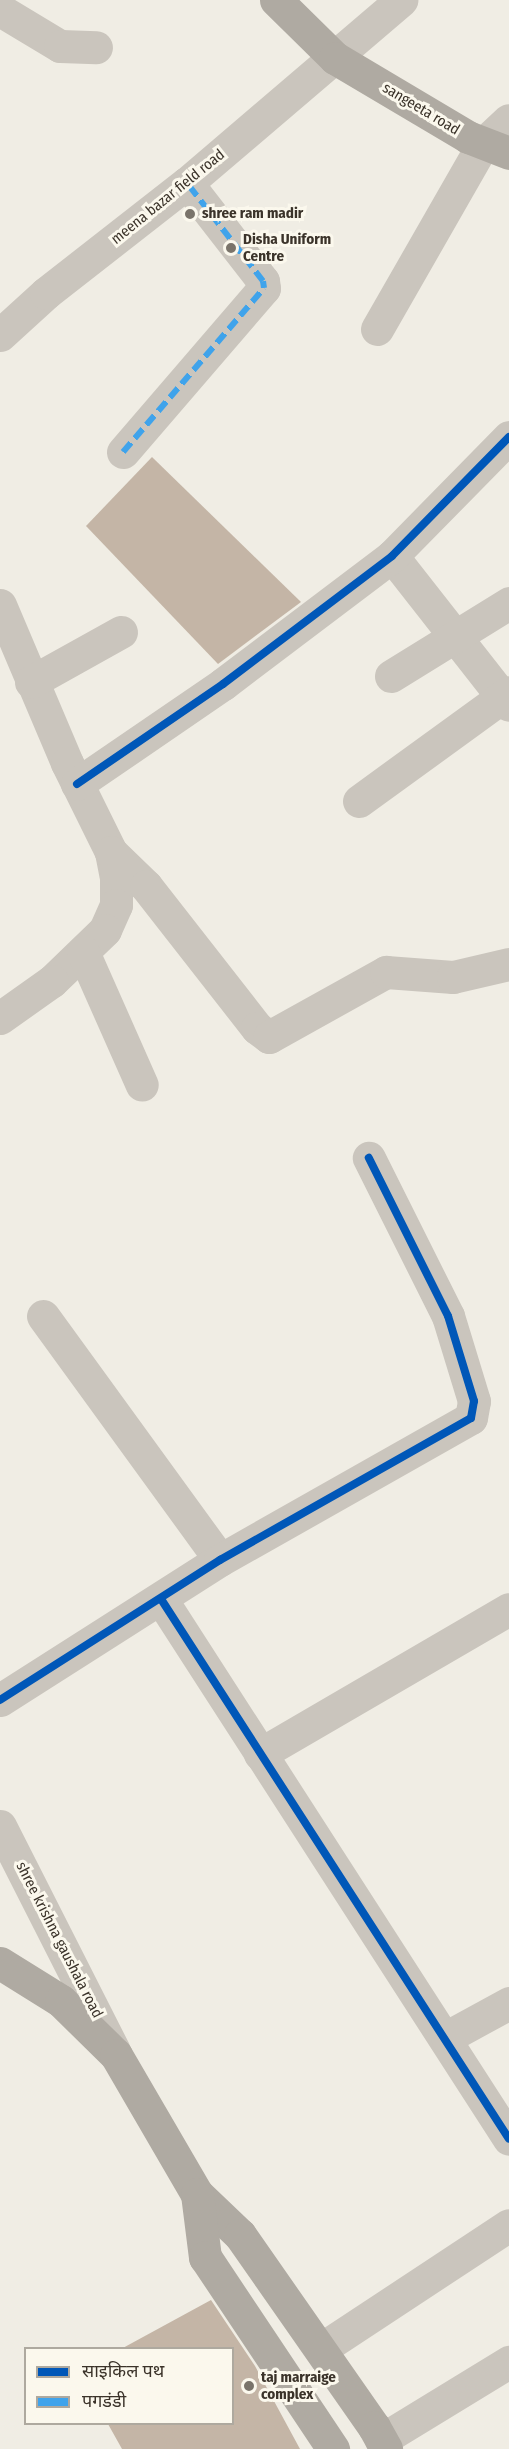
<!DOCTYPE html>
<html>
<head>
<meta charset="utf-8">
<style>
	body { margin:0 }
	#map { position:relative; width:509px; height:2449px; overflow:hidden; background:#f0ede4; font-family:"Fira Sans Condensed","Noto Sans Devanagari",sans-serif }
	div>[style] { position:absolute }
	.building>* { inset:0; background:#c4b5a6 }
	.minor>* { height:33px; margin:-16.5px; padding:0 16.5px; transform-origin:16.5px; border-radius:16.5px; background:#cac5bd }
	.major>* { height:33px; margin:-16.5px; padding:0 16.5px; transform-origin:16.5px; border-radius:16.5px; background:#afaaa2 }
	.quiet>* { height:6px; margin-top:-3px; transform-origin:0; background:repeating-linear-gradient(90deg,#3fa3eb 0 12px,transparent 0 18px) }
	.cycleway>* { height:8px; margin:-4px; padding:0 4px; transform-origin:4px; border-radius:4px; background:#0057b8 }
	.dots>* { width:16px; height:16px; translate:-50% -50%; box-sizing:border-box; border:3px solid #fbf8ed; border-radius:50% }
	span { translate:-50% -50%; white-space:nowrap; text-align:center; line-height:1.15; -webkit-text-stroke:6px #fbf8ed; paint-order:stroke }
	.street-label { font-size:15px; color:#3b332a }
	.poi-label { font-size:15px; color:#3b332a; font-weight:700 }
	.left { translate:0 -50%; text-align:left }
	.legend { position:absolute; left:24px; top:2347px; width:210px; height:78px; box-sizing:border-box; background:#fbf8ed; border:2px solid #aea99f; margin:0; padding:8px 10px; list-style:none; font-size:18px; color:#3b332a }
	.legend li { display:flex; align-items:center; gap:12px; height:30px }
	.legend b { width:30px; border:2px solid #aea99f }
</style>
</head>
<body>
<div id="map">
	<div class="building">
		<div style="clip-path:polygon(152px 457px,301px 602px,218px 664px,86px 526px)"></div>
		<div style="clip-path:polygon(211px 2300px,255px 2366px,300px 2449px,122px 2449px,108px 2424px,232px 2424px,232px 2349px,121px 2349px)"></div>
	</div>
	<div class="minor">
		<div style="left:0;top:10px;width:70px;rotate:31deg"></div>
		<div style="left:60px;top:46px;width:36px;rotate:2deg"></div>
		<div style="left:377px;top:329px;width:213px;rotate:-60.2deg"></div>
		<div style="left:483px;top:144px;width:35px;rotate:-43deg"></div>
		<div style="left:0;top:335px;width:62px;rotate:-42.4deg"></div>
		<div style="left:46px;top:293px;width:179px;rotate:-38deg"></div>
		<div style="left:187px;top:183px;width:282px;rotate:-40.5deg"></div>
		<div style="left:123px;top:452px;width:216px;rotate:-49.3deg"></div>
		<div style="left:264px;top:288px;width:7px;rotate:-98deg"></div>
		<div style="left:263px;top:281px;width:124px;rotate:-127.8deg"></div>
		<div style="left:392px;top:556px;width:189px;rotate:51.9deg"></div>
		<div style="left:0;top:605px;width:172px;rotate:67deg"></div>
		<div style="left:67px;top:763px;width:99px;rotate:63.7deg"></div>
		<div style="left:111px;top:852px;width:25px;rotate:79deg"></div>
		<div style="left:116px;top:877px;width:28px;rotate:90deg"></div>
		<div style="left:116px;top:905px;width:27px;rotate:114deg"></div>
		<div style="left:105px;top:930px;width:74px;rotate:136.1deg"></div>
		<div style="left:52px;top:981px;width:64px;rotate:144.6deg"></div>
		<div style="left:391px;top:676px;width:139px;rotate:-31.7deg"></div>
		<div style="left:31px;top:682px;width:103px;rotate:-29.1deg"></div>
		<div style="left:77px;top:784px;width:177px;rotate:-34.4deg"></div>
		<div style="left:223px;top:684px;width:212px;rotate:-37.1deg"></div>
		<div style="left:392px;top:556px;width:167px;rotate:-45.5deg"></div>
		<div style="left:359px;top:801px;width:185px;rotate:-36deg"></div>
		<div style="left:111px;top:852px;width:49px;rotate:44.2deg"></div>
		<div style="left:146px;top:886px;width:180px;rotate:52deg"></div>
		<div style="left:257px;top:1028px;width:15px;rotate:37deg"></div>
		<div style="left:269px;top:1037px;width:134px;rotate:-29.1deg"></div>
		<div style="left:386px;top:972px;width:67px;rotate:4.3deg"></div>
		<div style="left:453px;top:977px;width:57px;rotate:-13.1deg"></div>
		<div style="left:83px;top:952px;width:145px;rotate:66.1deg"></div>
		<div style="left:43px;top:1316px;width:301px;rotate:54deg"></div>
		<div style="left:161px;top:1599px;width:642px;rotate:57.2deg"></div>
		<div style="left:0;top:1700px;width:261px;rotate:-32.5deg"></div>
		<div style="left:220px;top:1560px;width:288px;rotate:-29.5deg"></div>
		<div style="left:471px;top:1418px;width:17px;rotate:-80deg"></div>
		<div style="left:474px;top:1401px;width:89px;rotate:-107deg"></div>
		<div style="left:448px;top:1316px;width:177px;rotate:-116.6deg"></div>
		<div style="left:260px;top:1754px;width:288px;rotate:-30.2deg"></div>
		<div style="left:0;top:1826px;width:252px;rotate:63.1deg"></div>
		<div style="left:447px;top:2037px;width:71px;rotate:-28.7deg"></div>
		<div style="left:321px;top:2349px;width:225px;rotate:-33.4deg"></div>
		<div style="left:381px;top:2440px;width:150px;rotate:-31.4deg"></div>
	</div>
	<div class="major">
		<div style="left:276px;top:0;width:83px;rotate:44.5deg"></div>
		<div style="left:335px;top:58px;width:155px;rotate:30.7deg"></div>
		<div style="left:468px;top:137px;width:44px;rotate:21.3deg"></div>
		<div style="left:0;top:1963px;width:72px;rotate:31.9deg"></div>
		<div style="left:61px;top:2001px;width:77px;rotate:44.5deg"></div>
		<div style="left:116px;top:2055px;width:161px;rotate:59.8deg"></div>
		<div style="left:197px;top:2194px;width:59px;rotate:43.6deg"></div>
		<div style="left:240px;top:2235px;width:234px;rotate:55.1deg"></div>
		<div style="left:374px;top:2427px;width:25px;rotate:61deg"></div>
		<div style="left:197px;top:2194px;width:64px;rotate:82.8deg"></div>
		<div style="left:205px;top:2257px;width:231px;rotate:56.3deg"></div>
	</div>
	<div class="quiet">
		<div style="left:123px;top:452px;width:216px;rotate:-49.3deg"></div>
		<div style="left:264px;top:288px;width:7px;rotate:-98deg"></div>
		<div style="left:263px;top:281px;width:124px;rotate:-127.8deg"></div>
	</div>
	<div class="cycleway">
		<div style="left:77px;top:784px;width:177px;rotate:-34.4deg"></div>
		<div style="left:223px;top:684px;width:212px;rotate:-37.1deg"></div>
		<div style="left:392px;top:556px;width:167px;rotate:-45.5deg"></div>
		<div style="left:161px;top:1599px;width:642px;rotate:57.2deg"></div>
		<div style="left:0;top:1700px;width:261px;rotate:-32.5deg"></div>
		<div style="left:220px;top:1560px;width:288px;rotate:-29.5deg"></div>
		<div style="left:471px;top:1418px;width:17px;rotate:-80deg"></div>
		<div style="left:474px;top:1401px;width:89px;rotate:-107deg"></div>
		<div style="left:448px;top:1316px;width:177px;rotate:-116.6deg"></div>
	</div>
	<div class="dots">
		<div style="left:190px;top:214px;background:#7a746b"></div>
		<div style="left:231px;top:248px;background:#7a746b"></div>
		<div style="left:249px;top:2386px;background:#7a746b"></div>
	</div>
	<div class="street-label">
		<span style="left:421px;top:109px;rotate:31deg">sangeeta road</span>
		<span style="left:168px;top:197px;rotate:-39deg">meena bazar field road</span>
		<span style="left:59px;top:1940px;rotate:63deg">shree krishna gaushala road</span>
	</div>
	<div class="poi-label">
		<span class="left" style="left:202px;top:214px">shree ram madir</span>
		<span class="left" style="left:243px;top:248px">Disha Uniform<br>Centre</span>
		<span class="left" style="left:261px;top:2386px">taj marraige<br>complex</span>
	</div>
	<ul class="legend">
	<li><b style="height:8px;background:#0057b8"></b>साइकिल पथ</li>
	<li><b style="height:8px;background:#3fa3eb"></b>पगडंडी</li>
	</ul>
</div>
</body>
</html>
